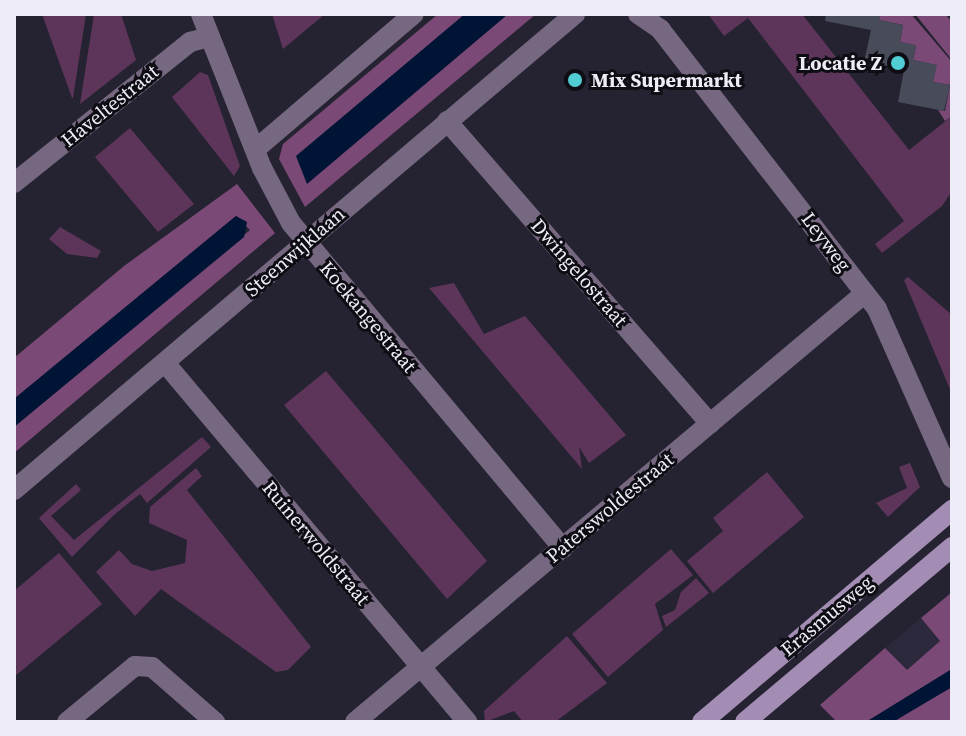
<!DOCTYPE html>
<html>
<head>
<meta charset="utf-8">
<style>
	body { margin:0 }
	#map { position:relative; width:966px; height:736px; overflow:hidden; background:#252331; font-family:"Source Serif 4",serif }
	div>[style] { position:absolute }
	.built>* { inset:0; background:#2d293d }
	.green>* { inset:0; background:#5d355a }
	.forest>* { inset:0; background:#7a4976 }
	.water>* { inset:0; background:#001436 }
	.building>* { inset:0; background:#474b5a }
	.minor>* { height:20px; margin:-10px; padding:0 10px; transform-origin:10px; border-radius:10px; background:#766880 }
	.secondary>* { height:20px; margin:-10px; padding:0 10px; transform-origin:10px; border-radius:10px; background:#a48db4 }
	.dots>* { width:22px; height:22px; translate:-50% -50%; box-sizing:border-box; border:4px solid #0e0d14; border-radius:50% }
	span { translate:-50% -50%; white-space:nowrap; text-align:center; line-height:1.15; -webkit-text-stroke:6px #0e0d14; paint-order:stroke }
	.poi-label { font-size:20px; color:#eeecf6; font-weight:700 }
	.right { translate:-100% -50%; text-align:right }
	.left { translate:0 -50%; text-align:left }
	.street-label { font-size:20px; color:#eeecf6 }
	.frame { position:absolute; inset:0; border:16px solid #eeecf6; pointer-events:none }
</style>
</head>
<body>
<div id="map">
	<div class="built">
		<div style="clip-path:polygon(921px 618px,940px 641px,906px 671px,885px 648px)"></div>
	</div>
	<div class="green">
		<div style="clip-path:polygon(42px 14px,86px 14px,73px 98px,72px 98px)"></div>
		<div style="clip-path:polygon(94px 14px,121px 14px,136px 60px,80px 104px)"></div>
		<div style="clip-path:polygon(272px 14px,325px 14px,283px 49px)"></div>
		<div style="clip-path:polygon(708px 14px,802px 14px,909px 150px,952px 116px,952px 191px,942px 206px,882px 253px,875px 244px,904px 221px,748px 18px,724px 36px)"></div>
		<div style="clip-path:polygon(200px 72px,208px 75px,240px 166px,234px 176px,172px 97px)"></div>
		<div style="clip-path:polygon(130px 128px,194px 204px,158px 232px,95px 157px)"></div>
		<div style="clip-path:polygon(60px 227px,101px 251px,97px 258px,67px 254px,49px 239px)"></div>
		<div style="clip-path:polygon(908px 277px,952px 315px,952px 394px,904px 280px)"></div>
		<div style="clip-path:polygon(454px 283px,484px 334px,525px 316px,626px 435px,589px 463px,579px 447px,582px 469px,429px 288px)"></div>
		<div style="clip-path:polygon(326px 371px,487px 561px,447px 599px,284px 405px)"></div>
		<div style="clip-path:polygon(202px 437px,211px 447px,147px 503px,140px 494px,115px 514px,72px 557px,39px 518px,76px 484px,81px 490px,51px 516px,74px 540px)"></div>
		<div style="clip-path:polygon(910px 463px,920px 487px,888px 517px,876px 503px,907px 488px,899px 467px)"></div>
		<div style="clip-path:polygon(196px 468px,202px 476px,187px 490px,311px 647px,288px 670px,276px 672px,161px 589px,135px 616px,96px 572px,119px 550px,132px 564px,152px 571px,185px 563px,187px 540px,149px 523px,150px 507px)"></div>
		<div style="clip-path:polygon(767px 472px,804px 517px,713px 593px,687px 561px,723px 531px,713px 518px)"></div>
		<div style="clip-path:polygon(671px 549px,693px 575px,655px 604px,663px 630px,608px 677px,572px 634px)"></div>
		<div style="clip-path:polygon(59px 553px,102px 604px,14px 677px,14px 591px)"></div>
		<div style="clip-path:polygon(696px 578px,709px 593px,666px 627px,662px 616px,675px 610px,681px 592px)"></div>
		<div style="clip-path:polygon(567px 636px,607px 683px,555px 722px,523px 722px,514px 711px,485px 722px,484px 711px)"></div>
	</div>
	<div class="forest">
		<div style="clip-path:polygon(438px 14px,465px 14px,297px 156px,307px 183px,508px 14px,536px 14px,305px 207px,279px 159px,283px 144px)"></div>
		<div style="clip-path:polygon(880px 14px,911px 14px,952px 62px,952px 116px,945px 121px,938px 110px,945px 111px,950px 85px,933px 82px,936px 65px,913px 60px,916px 46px,900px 42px,903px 25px,879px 20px)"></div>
		<div style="clip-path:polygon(915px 14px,945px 14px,952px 22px,952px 60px)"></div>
		<div style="clip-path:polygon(237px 184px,275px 233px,14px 453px,14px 427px,250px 230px,236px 216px,14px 399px,14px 358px,124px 266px)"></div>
		<div style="clip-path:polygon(952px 592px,952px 669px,866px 722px,837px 722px,820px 705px,885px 648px,907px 670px,940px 641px,921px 618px)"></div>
		<div style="clip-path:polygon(952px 687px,952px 722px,893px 722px,907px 712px)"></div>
	</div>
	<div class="water">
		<div style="clip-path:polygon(465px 14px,508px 14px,307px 184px,296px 156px)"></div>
		<div style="clip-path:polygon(236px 216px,247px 222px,244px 237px,14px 427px,14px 399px)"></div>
		<div style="clip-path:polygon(952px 669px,952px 687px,893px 722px,866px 722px)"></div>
	</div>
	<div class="building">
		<div style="clip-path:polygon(826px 14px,880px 14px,879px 20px,903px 25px,900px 42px,916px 45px,913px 60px,937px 65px,933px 82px,950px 85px,944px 111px,898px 102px,904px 70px,864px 62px,871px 30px,825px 21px)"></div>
	</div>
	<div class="minor">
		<div style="left:201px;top:14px;width:166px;rotate:68.4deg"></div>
		<div style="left:262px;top:168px;width:62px;rotate:62.2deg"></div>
		<div style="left:291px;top:223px;width:424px;rotate:50.1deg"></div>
		<div style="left:638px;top:14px;width:27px;rotate:34deg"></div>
		<div style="left:660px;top:29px;width:354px;rotate:52.2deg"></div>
		<div style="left:877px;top:309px;width:185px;rotate:66.1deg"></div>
		<div style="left:447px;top:121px;width:401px;rotate:49deg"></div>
		<div style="left:257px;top:148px;width:206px;rotate:-40.5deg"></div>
		<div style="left:14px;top:183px;width:226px;rotate:-38.7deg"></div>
		<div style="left:190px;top:42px;width:20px;rotate:-15deg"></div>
		<div style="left:166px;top:364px;width:468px;rotate:49.9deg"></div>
		<div style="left:14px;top:490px;width:736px;rotate:-40.31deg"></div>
		<div style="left:67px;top:722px;width:88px;rotate:-39.5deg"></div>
		<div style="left:135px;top:666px;width:17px;rotate:3deg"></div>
		<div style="left:152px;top:667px;width:84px;rotate:41.1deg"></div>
		<div style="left:355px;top:722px;width:666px;rotate:-40.07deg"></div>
	</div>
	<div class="secondary">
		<div style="left:702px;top:722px;width:328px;rotate:-40.3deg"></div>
		<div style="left:745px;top:722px;width:271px;rotate:-40.2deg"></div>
	</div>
	<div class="dots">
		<div style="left:898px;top:63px;background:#51ccd4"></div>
		<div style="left:575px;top:80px;background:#51ccd4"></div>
	</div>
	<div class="poi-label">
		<span class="right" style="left:882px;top:63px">Locatie Z</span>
		<span class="left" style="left:591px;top:80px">Mix Supermarkt</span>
	</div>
	<div class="street-label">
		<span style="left:110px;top:106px;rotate:-39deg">Haveltestraat</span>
		<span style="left:826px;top:242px;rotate:53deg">Leyweg</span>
		<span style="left:295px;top:252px;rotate:-41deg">Steenwijklaan</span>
		<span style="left:579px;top:273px;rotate:49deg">Dwingelostraat</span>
		<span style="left:368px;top:317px;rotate:50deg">Koekangestraat</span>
		<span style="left:610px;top:508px;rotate:-40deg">Paterswoldestraat</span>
		<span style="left:316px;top:543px;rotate:50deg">Ruinerwoldstraat</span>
		<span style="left:827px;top:616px;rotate:-40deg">Erasmusweg</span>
	</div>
	<div class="frame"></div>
</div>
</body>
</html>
